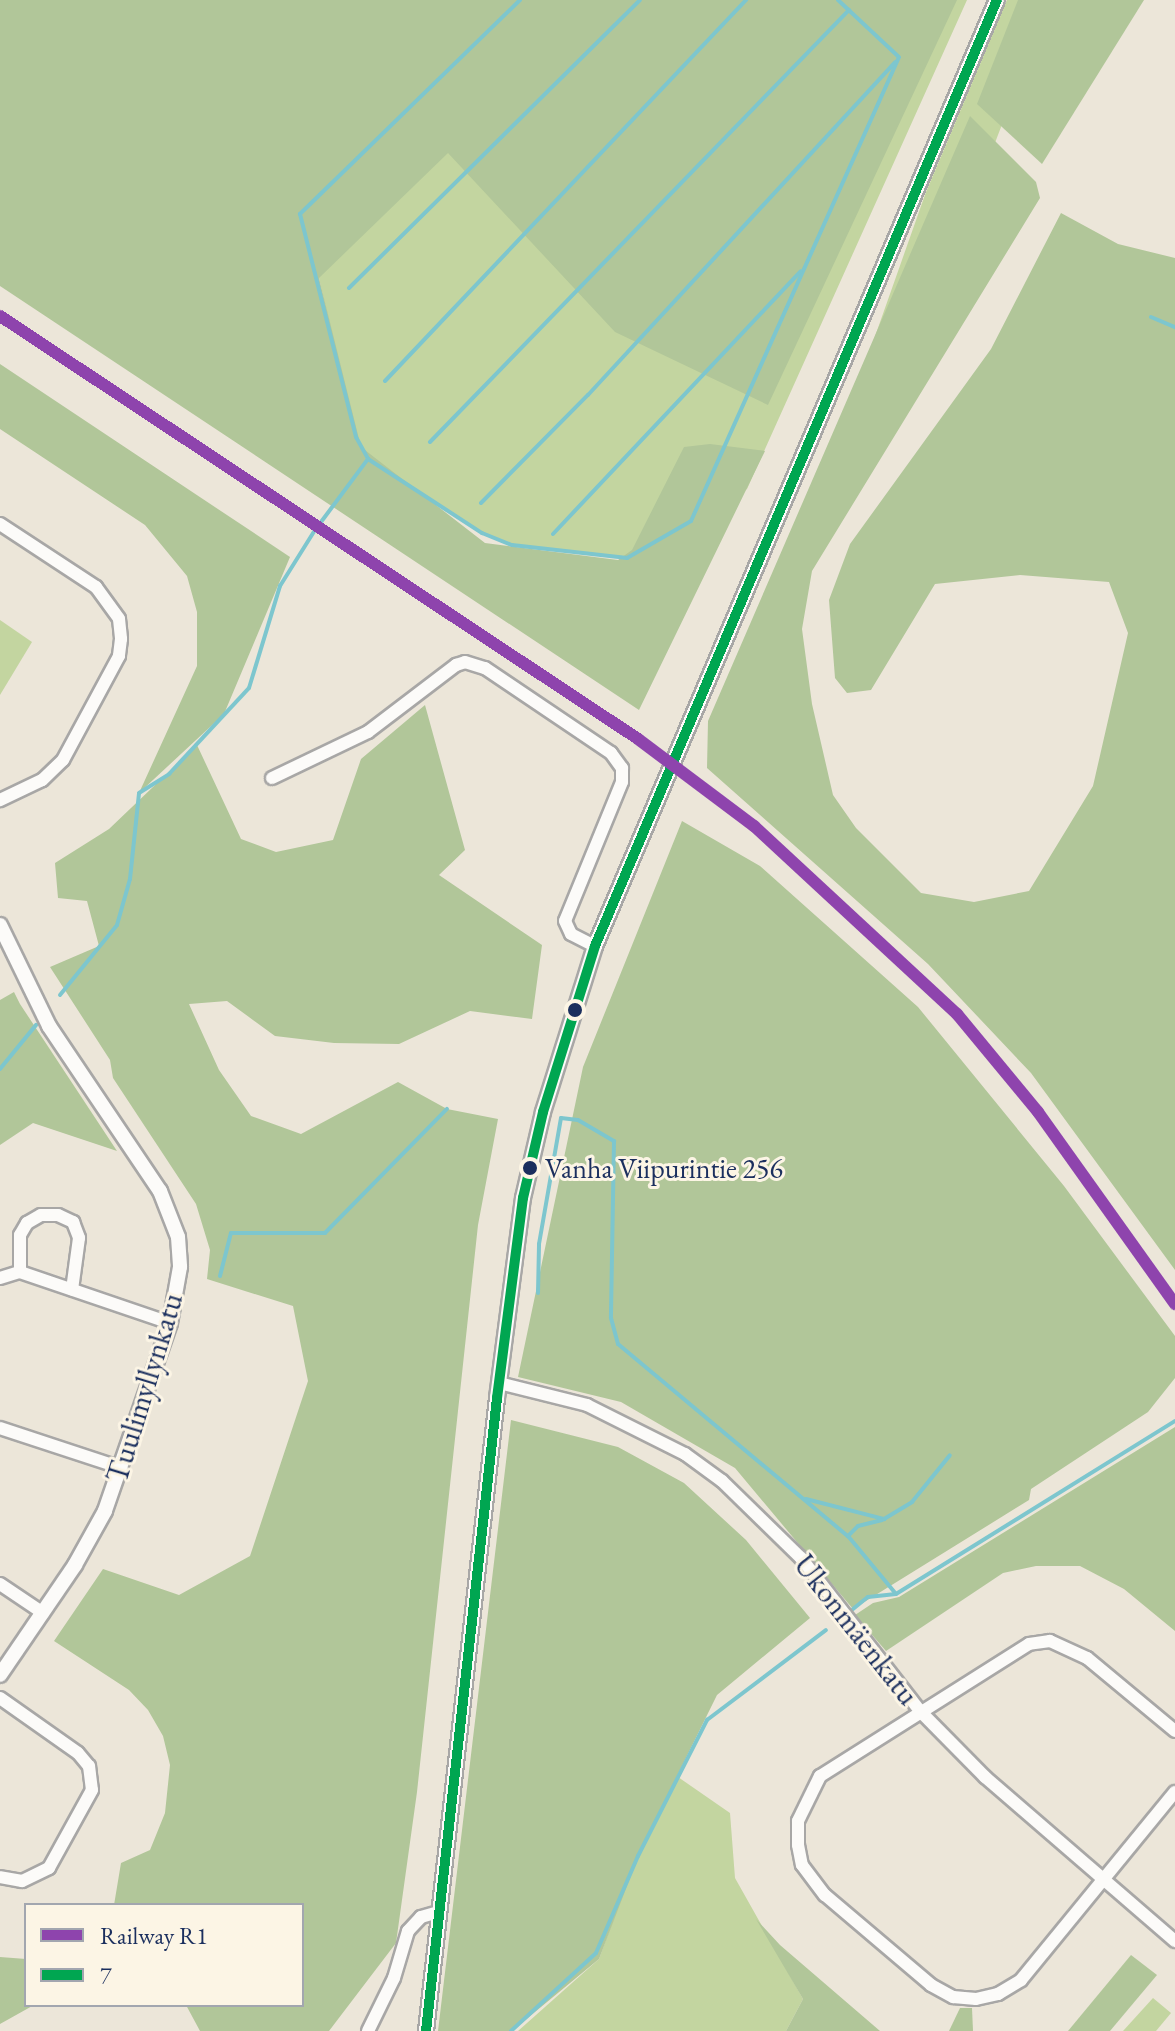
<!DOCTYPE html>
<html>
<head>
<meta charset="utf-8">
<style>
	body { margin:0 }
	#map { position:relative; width:1175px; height:2031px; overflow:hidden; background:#ece6d9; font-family:"EB Garamond",serif }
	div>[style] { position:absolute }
	.green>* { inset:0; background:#c3d5a0 }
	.forest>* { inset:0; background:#b1c699 }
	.stream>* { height:4px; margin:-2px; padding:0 2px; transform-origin:2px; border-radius:2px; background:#7dc6ce }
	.roads { filter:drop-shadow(2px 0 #a8a7a6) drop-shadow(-2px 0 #a8a7a6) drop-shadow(0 2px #a8a7a6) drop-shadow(0 -2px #a8a7a6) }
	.minor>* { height:12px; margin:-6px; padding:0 6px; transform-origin:6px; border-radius:6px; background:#fcfbf9 }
	.tertiary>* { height:14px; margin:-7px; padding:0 7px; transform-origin:7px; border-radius:7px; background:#fcfbf9 }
	.bus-1>* { height:10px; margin:-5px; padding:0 5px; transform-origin:5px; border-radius:5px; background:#00a651 }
	.rail-1>* { height:12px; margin:-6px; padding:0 6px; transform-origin:6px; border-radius:6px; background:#8e44ad }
	.dots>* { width:22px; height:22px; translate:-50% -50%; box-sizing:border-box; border:4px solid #fcf5e5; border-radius:50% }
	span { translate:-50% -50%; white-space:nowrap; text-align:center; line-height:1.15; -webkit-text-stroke:6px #fcf5e5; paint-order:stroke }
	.bus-label { font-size:28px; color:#1b2f5e }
	.left { translate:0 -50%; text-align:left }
	.street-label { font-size:30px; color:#1b2f5e }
	.legend { position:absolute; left:24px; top:1903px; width:280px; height:104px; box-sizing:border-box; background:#fcf5e5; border:2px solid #a2a6af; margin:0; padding:10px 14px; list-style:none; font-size:24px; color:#1b2f5e }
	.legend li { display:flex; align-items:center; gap:16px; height:40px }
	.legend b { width:40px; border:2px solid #a2a6af }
</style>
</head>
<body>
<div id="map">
	<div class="green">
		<div style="clip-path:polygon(0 0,967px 0,747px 489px,627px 558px,512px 545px,482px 533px,368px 459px,356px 437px,319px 278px)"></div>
		<div style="clip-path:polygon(1007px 0,1060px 0,1017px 85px,982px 177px,867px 359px,926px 192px)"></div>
		<div style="clip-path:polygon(0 620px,32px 642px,0 695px)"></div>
		<div style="clip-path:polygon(678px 1777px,730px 1813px,735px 1878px,803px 1999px,786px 2031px,518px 2031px,599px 1959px,651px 1817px)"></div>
		<div style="clip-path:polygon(1153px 1998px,1171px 2013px,1156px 2031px,1123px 2031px)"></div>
	</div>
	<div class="forest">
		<div style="clip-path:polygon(0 0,957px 0,768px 405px,615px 332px,448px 153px,319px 278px,361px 447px,485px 543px,618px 560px,632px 550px,684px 447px,710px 444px,765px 451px,639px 710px,0 286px)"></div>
		<div style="clip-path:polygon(1018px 0,1144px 0,1042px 164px,977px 104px)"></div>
		<div style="clip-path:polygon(970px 116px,1036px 182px,1040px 198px,812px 571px,802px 629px,812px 704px,833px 795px,856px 828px,921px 893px,974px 902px,1029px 891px,1093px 786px,1128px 633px,1109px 582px,1020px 575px,935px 584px,871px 690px,847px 693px,835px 678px,829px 600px,850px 544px,991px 349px,1061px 213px,1118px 244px,1175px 258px,1175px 1270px,1031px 1073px,928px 964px,707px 768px,708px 721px)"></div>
		<div style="clip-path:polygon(0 364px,290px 557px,224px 714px,139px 793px,197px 666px,197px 612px,187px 576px,145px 525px,0 429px)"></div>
		<div style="clip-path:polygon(425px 705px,465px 850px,439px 875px,542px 945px,532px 1019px,470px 1011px,399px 1044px,334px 1043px,275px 1036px,227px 1001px,189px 1004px,219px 1070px,251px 1116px,301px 1134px,398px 1082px,447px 1109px,498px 1119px,478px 1225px,417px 1792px,396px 1943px,329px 2031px,200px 2031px,186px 2005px,302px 2005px,302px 1905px,114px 1905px,121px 1863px,150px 1850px,165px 1813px,170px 1765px,163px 1736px,148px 1710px,129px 1690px,54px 1641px,103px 1569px,179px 1595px,250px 1556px,308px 1381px,293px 1306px,207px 1279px,210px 1250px,196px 1204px,113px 1078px,110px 1060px,50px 967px,99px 946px,87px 901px,58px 898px,55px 863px,109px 829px,197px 745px,241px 839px,276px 852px,333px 840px,361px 759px)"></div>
		<div style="clip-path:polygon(682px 821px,760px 866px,918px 1007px,1064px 1186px,1175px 1336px,1175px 1378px,1148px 1412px,1031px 1489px,1029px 1500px,853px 1609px,735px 1468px,621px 1402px,518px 1377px,583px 1067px)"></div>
		<div style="clip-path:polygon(14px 992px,20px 1004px,117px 1151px,33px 1123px,0 1145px,0 1000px)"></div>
		<div style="clip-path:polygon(511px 1420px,618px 1447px,684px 1483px,746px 1540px,810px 1618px,717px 1695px,642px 1847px,599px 1959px,512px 2031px,438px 2031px)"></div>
		<div style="clip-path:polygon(1175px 1427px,1175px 1631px,1124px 1589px,1080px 1566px,1036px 1566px,1003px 1573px,886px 1651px,855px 1615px,873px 1603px,899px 1597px)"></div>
		<div style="clip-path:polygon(756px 1919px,780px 1945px,880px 2031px,786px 2031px,803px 1999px)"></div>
		<div style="clip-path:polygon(1131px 1955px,1157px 1975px,1110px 2031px,1068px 2031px)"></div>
		<div style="clip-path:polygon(0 1957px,26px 1959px,26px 2005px,34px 2005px,0 2024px)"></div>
		<div style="clip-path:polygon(960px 2008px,972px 2008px,973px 2031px,949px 2031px)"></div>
	</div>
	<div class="stream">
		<div style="left:520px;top:0;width:307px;rotate:135.8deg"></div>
		<div style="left:300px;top:214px;width:230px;rotate:75.9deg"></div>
		<div style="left:356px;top:437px;width:25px;rotate:61deg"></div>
		<div style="left:368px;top:459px;width:136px;rotate:33deg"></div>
		<div style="left:482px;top:533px;width:32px;rotate:22deg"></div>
		<div style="left:512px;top:545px;width:116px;rotate:6.4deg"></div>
		<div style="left:627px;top:558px;width:74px;rotate:-30deg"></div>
		<div style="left:691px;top:521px;width:508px;rotate:-65.85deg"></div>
		<div style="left:838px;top:0;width:83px;rotate:43.1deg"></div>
		<div style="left:349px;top:288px;width:409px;rotate:-44.7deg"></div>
		<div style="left:1151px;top:317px;width:26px;rotate:23deg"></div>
		<div style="left:385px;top:381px;width:525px;rotate:-46.54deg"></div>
		<div style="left:430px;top:442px;width:602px;rotate:-45.88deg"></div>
		<div style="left:481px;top:503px;width:152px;rotate:-45.3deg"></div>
		<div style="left:588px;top:395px;width:453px;rotate:-47.3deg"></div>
		<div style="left:321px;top:522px;width:79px;rotate:-53.3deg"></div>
		<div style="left:553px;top:534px;width:361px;rotate:-46.7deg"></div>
		<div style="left:60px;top:995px;width:90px;rotate:-50.8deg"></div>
		<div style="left:117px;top:925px;width:48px;rotate:-74.2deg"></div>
		<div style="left:130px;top:879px;width:86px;rotate:-84deg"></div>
		<div style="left:139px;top:793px;width:36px;rotate:-32deg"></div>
		<div style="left:169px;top:774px;width:117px;rotate:-47.1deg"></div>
		<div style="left:249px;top:688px;width:107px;rotate:-73.1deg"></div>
		<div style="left:280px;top:586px;width:66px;rotate:-58deg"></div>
		<div style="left:0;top:1069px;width:57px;rotate:-50.7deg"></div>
		<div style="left:220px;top:1276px;width:44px;rotate:-75.7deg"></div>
		<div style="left:231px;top:1233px;width:94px"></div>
		<div style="left:325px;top:1233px;width:174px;rotate:-45.5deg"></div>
		<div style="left:538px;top:1293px;width:49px;rotate:-88.8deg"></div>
		<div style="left:539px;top:1244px;width:128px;rotate:-80.1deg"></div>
		<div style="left:561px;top:1118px;width:17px;rotate:7deg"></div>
		<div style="left:578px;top:1120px;width:42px;rotate:30.3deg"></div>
		<div style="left:614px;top:1141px;width:177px;rotate:91deg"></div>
		<div style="left:611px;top:1318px;width:27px;rotate:75deg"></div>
		<div style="left:618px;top:1344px;width:300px;rotate:39.9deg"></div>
		<div style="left:848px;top:1536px;width:75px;rotate:50.4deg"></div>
		<div style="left:806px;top:1499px;width:81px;rotate:14.4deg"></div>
		<div style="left:884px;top:1519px;width:33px;rotate:-31deg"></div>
		<div style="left:912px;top:1502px;width:60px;rotate:-51deg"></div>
		<div style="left:848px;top:1536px;width:14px;rotate:-45deg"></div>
		<div style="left:858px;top:1526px;width:25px;rotate:-14deg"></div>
		<div style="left:853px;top:1609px;width:19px;rotate:-39deg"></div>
		<div style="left:868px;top:1597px;width:28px;rotate:-6deg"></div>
		<div style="left:896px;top:1594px;width:328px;rotate:-31.8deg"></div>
		<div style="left:511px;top:2031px;width:115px;rotate:-42.5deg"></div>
		<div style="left:596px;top:1953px;width:106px;rotate:-66.6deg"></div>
		<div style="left:638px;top:1856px;width:153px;rotate:-63.1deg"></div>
		<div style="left:707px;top:1720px;width:149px;rotate:-37.1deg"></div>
	</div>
	<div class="roads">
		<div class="minor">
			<div style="left:0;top:524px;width:115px;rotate:33.3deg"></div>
			<div style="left:96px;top:587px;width:39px;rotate:54deg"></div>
			<div style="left:119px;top:619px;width:20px;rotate:84deg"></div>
			<div style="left:121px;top:639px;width:17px;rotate:97deg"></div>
			<div style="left:119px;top:656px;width:118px;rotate:118.3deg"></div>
			<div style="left:63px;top:760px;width:29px;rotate:136deg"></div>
			<div style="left:42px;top:780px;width:47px;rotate:154.5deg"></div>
			<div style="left:272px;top:778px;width:106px;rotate:-25.6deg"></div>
			<div style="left:368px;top:732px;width:111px;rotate:-37.3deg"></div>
			<div style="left:456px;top:665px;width:9px;rotate:-18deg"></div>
			<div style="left:465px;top:662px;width:21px;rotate:17deg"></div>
			<div style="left:485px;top:668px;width:152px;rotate:34deg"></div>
			<div style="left:611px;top:753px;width:19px;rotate:54deg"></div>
			<div style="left:622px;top:768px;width:14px;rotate:90deg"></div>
			<div style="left:622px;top:782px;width:150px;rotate:112.3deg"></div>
			<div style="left:565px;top:921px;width:14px;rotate:65deg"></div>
			<div style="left:571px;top:934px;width:27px;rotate:27deg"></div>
			<div style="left:20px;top:1272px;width:37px;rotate:-90deg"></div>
			<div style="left:20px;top:1235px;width:14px;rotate:-60deg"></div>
			<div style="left:27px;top:1223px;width:16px;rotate:-30deg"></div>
			<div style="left:41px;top:1215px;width:17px"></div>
			<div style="left:58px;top:1215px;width:17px;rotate:25deg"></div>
			<div style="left:73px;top:1222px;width:17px;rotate:69deg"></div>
			<div style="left:79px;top:1238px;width:52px;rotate:97.7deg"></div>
			<div style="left:0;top:1278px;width:21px;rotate:-17deg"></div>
			<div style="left:20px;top:1272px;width:158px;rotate:18.8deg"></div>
			<div style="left:499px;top:1383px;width:91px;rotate:14deg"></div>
			<div style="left:587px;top:1405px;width:110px;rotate:26.6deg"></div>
			<div style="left:685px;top:1454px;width:46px;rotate:36.1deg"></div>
			<div style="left:722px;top:1481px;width:110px;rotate:44.3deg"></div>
			<div style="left:801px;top:1558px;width:194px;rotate:52.1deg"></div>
			<div style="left:920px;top:1711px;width:93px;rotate:45.4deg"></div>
			<div style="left:985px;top:1777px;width:251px;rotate:40.8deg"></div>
			<div style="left:0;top:1428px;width:128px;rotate:18.2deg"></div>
			<div style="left:0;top:1584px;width:52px;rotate:34deg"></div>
			<div style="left:0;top:1698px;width:95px;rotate:35.2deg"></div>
			<div style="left:78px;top:1753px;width:17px;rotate:50deg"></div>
			<div style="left:89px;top:1766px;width:24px;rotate:83deg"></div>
			<div style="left:92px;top:1790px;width:89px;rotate:118.9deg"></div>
			<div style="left:49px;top:1868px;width:30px;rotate:154deg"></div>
			<div style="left:22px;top:1881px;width:22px;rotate:-170deg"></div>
			<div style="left:1175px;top:1731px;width:114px;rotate:-140.3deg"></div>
			<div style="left:1087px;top:1658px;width:41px;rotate:-155.3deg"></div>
			<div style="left:1050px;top:1641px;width:21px;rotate:172deg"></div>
			<div style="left:1029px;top:1644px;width:247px;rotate:147.7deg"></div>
			<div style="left:820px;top:1776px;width:50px;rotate:116.1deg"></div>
			<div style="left:798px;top:1821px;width:24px;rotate:90deg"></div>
			<div style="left:798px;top:1845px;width:20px;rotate:79deg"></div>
			<div style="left:802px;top:1865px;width:38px;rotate:53deg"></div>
			<div style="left:825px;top:1895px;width:139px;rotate:40.3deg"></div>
			<div style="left:931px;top:1985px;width:25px;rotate:29deg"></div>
			<div style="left:953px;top:1997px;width:23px;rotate:5deg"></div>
			<div style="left:976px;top:1999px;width:23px;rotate:-13deg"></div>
			<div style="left:998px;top:1994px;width:27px;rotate:-31deg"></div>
			<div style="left:1021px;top:1980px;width:243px;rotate:-50.7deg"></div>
			<div style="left:368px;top:2031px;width:59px;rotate:-63.9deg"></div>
			<div style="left:394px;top:1978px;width:49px;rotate:-73.4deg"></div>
			<div style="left:408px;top:1931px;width:19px;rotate:-47deg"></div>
			<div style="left:421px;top:1917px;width:19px;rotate:-16deg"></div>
		</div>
		<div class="tertiary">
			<div style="left:0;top:925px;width:112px;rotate:64.1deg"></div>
			<div style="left:49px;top:1026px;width:199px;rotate:56.1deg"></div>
			<div style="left:160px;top:1191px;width:49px;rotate:68.6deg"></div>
			<div style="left:178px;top:1237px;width:30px;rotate:86deg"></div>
			<div style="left:180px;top:1267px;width:57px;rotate:100.1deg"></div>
			<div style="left:170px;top:1323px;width:199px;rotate:109.1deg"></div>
			<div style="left:105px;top:1511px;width:62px;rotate:119.1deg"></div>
			<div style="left:75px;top:1565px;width:133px;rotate:124.3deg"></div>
			<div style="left:426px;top:2031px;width:637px;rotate:-83.6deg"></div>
			<div style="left:497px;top:1398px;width:202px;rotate:-82.6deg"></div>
			<div style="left:523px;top:1198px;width:88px;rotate:-76.9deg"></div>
			<div style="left:543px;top:1112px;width:174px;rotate:-72.6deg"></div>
			<div style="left:595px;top:946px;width:1028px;rotate:-66.98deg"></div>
		</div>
	</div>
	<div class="bus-1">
		<div style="left:426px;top:2031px;width:637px;rotate:-83.6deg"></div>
		<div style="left:497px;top:1398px;width:202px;rotate:-82.6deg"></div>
		<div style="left:523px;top:1198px;width:88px;rotate:-76.9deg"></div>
		<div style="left:543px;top:1112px;width:174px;rotate:-72.6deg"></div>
		<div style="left:595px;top:946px;width:1028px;rotate:-66.98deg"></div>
	</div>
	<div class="rail-1">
		<div style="left:0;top:316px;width:765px;rotate:33.54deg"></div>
		<div style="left:638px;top:739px;width:145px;rotate:36.9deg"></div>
		<div style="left:754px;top:826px;width:277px;rotate:42.8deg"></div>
		<div style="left:957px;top:1014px;width:127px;rotate:50.4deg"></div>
		<div style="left:1038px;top:1112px;width:236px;rotate:54.5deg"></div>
	</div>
	<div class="dots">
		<div style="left:575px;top:1010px;background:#1b2f5e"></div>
		<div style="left:530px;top:1168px;background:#1b2f5e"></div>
	</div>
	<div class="bus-label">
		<span class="left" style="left:545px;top:1168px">Vanha Viipurintie 256</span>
	</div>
	<div class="street-label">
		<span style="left:145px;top:1388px;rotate:-73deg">Tuulimyllynkatu</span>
		<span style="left:856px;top:1630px;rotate:52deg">Ukonmäenkatu</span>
	</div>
	<ul class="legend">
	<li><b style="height:10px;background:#8e44ad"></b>Railway R1</li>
	<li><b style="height:10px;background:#00a651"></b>7</li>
	</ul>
</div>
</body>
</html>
